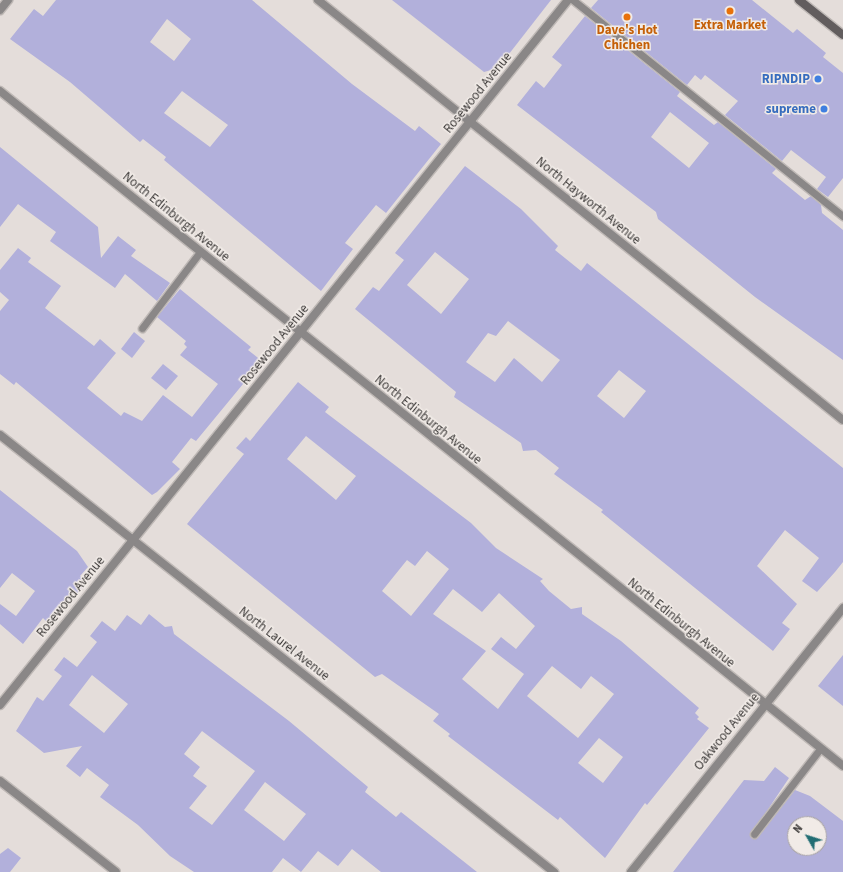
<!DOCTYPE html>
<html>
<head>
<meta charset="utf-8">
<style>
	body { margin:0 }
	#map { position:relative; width:843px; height:872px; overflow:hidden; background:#e4ddda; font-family:"Source Sans 3",sans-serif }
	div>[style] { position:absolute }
	.building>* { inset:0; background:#b2b0db }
	.roads { filter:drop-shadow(1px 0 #bfb9b6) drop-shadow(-1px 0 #bfb9b6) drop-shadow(0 1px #bfb9b6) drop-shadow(0 -1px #bfb9b6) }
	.service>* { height:7px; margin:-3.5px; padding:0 3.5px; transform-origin:3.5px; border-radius:3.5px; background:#8a8787 }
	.minor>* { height:8px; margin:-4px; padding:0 4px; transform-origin:4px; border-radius:4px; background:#8a8787 }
	.tertiary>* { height:8px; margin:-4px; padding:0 4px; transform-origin:4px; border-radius:4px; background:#8a8787 }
	.secondary>* { height:8px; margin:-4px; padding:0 4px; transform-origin:4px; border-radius:4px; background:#625d5e }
	.dots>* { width:11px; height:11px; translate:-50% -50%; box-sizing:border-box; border:2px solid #f1ebe7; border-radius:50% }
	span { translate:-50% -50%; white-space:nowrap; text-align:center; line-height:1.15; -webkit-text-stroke:3px #f1ebe7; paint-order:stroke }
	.food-label { font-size:13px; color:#c56008; font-weight:700 }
	.shop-label { font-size:13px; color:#366cbe; font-weight:700 }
	.right { translate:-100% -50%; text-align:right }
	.street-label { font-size:13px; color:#3b3837 }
	.north { position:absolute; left:787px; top:816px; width:40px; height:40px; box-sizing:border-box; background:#f1ebe7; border:1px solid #a8a3a1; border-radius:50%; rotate:309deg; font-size:11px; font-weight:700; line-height:16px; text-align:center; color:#3b3837 }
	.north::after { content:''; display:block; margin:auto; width:14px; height:18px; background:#216d73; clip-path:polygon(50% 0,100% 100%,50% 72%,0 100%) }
</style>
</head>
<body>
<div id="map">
	<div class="building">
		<div style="clip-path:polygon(evenodd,56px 0,252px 0,352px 84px,415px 131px,419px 126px,441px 144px,386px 213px,376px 205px,345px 243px,353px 249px,321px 291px,164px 160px,166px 157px,143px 139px,140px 142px,70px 82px,10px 39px,34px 9px,43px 16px,56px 0,167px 19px,191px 39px,174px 61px,150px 42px,167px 19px,56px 0,182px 91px,228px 125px,210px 147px,164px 113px,182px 91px)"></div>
		<div style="clip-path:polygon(392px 0,551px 0,498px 68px,484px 72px)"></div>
		<div style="clip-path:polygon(598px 0,752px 0,793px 33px,797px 29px,826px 53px,823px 57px,843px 73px,843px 178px,828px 197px,817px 189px,826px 177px,791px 150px,782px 161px,725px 115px,738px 101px,705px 75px,701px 80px,695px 75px,687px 85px,591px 8px)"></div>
		<div style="clip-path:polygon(evenodd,585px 16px,680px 92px,677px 96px,714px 125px,718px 122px,776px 169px,772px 173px,778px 178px,805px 200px,811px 196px,821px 205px,822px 213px,843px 230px,843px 360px,755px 297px,658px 219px,656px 212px,517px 105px,536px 81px,544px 88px,562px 65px,552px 57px,585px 16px,670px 112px,709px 143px,689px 168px,651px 137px,670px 112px)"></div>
		<div style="clip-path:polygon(0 147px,98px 227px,101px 258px,118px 236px,136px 250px,131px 256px,170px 283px,157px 301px,125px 274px,115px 288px,50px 241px,56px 232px,18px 204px,0 227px)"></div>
		<div style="clip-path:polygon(evenodd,465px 166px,521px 209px,558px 246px,555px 250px,581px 271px,587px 263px,843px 468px,843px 562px,835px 572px,817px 592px,802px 581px,819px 558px,785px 530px,757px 566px,797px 604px,782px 623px,790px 629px,773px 651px,601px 512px,603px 510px,554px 474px,559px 468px,536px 450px,523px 451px,521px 443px,454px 397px,456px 392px,355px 309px,373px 287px,379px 291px,404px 260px,395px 253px,465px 166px,435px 252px,469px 279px,441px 314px,407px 285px,435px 252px,465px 166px,508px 321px,560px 360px,542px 382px,514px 358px,495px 382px,466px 362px,488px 333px,496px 336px,508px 321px,465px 166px,619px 370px,646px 391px,624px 418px,597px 396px,619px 370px)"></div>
		<div style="clip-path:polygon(18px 248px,31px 258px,28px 262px,61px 286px,45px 308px,94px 346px,100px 339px,116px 353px,87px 388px,121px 416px,124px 412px,142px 421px,163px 395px,192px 417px,218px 384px,180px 355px,187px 347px,184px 344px,186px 341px,157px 317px,180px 289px,251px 347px,248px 350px,262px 361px,196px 441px,191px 438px,172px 462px,180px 469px,157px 492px,152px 495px,16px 382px,14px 385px,0 374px,0 311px,9px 300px,0 292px,0 270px)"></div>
		<div style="clip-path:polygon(134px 332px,145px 341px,132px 358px,121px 349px)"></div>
		<div style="clip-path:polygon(163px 364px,178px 376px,166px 390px,151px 378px)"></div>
		<div style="clip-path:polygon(evenodd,298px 382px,329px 407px,325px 412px,471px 523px,496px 548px,543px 579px,540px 581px,549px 591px,571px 609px,582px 607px,582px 614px,621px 641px,699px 708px,695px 713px,699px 717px,697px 719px,709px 728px,647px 805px,645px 803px,605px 858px,560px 817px,558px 820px,448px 736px,450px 734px,433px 721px,439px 714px,382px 674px,375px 677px,187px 524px,244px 454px,236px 448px,246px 437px,250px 441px,298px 382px,306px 436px,356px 476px,336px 500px,287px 459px,306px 436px,298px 382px,427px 551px,449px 569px,411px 616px,382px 591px,407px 560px,415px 566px,427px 551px,298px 382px,453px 589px,482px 612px,499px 593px,535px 626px,516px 649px,501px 637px,491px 649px,524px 674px,498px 709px,462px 679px,486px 651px,433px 614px,453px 589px,298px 382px,552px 666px,581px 689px,591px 676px,614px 694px,578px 738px,527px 696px,552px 666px,298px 382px,599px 738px,623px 757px,603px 783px,578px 763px,599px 738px)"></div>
		<div style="clip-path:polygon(0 490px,77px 551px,88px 567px,80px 576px,87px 581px,76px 595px,72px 592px,47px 622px,43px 618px,23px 644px,0 624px,0 604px,16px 616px,35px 591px,12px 573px,0 588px)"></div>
		<div style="clip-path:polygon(evenodd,149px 614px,165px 627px,172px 626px,174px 634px,289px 721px,368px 787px,365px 792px,396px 817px,401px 812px,477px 872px,381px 872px,352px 849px,338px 866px,318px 851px,301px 872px,283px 858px,272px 872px,194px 872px,170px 856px,138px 825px,100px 797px,109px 785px,87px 768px,80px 777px,66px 766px,82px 746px,44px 753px,16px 731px,37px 697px,43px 701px,62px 676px,54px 670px,64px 657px,77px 667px,97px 642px,90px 636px,102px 621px,115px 631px,127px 615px,141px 625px,149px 614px,92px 675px,128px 704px,104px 733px,69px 705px,92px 675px,149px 614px,202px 731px,255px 771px,212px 825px,189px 808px,207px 786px,193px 776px,200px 767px,184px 754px,202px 731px,149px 614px,265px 782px,306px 814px,284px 841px,244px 810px,265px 782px)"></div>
		<div style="clip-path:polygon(843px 655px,843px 706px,818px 686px)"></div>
		<div style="clip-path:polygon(evenodd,775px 767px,789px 778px,750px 836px,758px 837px,795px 790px,810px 796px,843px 821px,843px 872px,673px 872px,744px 780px,764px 781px,775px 767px,795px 824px,819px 824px,819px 848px,795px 848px,795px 824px)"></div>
		<div style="clip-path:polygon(8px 848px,21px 858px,10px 872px,0 872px,0 854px)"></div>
	</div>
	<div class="roads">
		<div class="service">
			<div style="left:573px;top:0;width:346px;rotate:38.7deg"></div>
			<div style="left:142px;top:328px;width:96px;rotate:-52.7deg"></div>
			<div style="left:754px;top:834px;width:108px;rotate:-52.2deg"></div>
		</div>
		<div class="minor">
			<div style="left:318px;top:0;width:672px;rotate:38.66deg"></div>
			<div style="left:0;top:10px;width:13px;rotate:-51deg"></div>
			<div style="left:0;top:91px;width:1080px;rotate:38.68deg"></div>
			<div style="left:0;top:435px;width:706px;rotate:38.27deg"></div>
			<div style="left:0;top:705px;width:905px;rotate:-51.14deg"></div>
			<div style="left:631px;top:872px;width:339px;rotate:-51.2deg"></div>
		</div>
		<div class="tertiary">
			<div style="left:0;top:781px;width:147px;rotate:38.1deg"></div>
		</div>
		<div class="secondary">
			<div style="left:799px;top:0;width:56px;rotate:38.5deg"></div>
		</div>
	</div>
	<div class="dots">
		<div style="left:730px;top:11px;background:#e8710a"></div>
		<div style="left:627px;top:17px;background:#e8710a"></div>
		<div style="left:818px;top:79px;background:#3f7fe0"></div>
		<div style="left:824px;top:109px;background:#3f7fe0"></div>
	</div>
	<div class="food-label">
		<span style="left:730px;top:25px">Extra Market</span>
		<span style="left:627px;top:38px">Dave's Hot<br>Chichen</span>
	</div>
	<div class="shop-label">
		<span class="right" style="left:810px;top:79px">RIPNDIP</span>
		<span class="right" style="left:816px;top:109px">supreme</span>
	</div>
	<div class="street-label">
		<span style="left:478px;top:93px;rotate:-51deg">Rosewood Avenue</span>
		<span style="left:588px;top:201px;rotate:39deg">North Hayworth Avenue</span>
		<span style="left:176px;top:217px;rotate:39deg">North Edinburgh Avenue</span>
		<span style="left:275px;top:345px;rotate:-51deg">Rosewood Avenue</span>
		<span style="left:428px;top:420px;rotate:39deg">North Edinburgh Avenue</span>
		<span style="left:71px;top:597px;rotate:-51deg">Rosewood Avenue</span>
		<span style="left:681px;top:623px;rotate:39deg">North Edinburgh Avenue</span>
		<span style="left:284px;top:644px;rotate:38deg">North Laurel Avenue</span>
		<span style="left:727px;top:732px;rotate:-51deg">Oakwood Avenue</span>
	</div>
	<div class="north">N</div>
</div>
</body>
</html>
